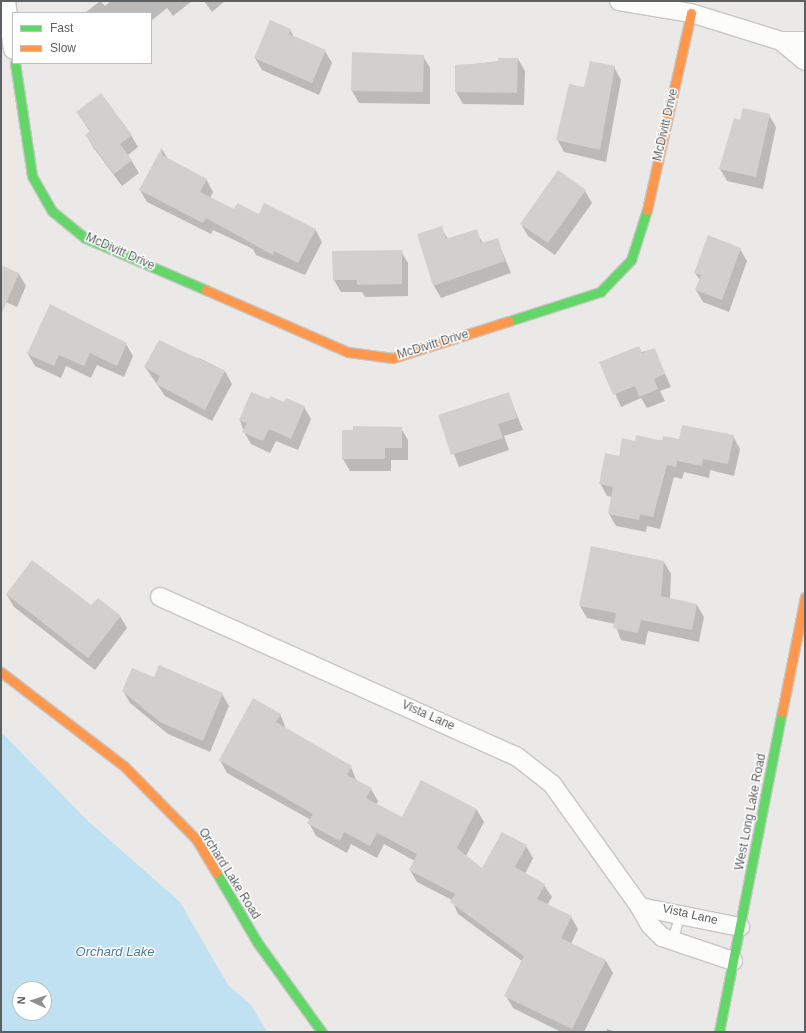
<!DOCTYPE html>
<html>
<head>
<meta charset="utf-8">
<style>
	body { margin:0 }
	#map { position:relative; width:806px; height:1033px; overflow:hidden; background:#ebe9e7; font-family:Helvetica,sans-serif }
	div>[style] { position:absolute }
	.water>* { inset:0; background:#bfe1f2 }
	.shadow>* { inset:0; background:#0003 }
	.building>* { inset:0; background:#d2d0cf }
	.roads { filter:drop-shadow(1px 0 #c6c6c6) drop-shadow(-1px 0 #c6c6c6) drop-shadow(0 1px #c6c6c6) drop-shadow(0 -1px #c6c6c6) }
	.lane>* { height:9px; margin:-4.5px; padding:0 4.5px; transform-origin:4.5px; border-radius:4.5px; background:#fcfcfb }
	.street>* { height:18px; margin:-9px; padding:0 9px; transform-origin:9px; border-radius:9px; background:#fcfcfb }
	.fast>* { height:9px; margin:-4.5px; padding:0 4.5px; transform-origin:4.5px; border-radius:4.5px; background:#63d668 }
	.slow>* { height:9px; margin:-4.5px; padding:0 4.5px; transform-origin:4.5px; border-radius:4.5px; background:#ff974d }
	span { translate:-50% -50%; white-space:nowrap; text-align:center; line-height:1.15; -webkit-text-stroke:3px #fff; paint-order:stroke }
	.street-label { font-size:12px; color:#5c6063 }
	.water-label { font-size:13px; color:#477c9e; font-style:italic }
	.frame { position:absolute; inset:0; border:2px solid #5c6063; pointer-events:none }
	.legend { position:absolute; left:12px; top:12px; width:140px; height:52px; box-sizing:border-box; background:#fff; border:1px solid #bebfc1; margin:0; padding:5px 7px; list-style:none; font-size:12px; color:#5c6063 }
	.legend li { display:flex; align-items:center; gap:8px; height:20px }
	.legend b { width:20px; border:1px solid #bebfc1 }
	.north { position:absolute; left:12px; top:981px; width:40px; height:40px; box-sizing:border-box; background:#fff; border:1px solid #bebfc1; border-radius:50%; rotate:273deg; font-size:11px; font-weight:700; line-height:16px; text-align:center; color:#5c6063 }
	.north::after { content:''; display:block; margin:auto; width:14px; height:18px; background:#8e9091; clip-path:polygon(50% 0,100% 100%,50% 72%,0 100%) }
</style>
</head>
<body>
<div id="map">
	<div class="water">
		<div style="clip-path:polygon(evenodd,1px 732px,88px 821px,180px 902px,228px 985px,251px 1005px,267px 1032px,1px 1032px,1px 732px,20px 989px,44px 989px,44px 1013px,20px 1013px,20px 989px)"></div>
	</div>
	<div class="shadow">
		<div style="clip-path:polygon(100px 1px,105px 6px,111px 1px,192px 1px,173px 16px,167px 8px,151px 21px,151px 13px,85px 13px)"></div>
		<div style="clip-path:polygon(204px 1px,225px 1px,212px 12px)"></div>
		<div style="clip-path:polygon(290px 30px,294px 37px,325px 51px,332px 63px,319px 95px,262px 70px,255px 58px)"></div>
		<div style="clip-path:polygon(423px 56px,430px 68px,430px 104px,359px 103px,352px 91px)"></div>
		<div style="clip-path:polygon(518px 59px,525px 71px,524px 105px,463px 104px,456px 92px,456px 66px)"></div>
		<div style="clip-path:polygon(614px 67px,621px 80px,606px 162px,564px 152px,557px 139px,585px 88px)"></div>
		<div style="clip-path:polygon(77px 112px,131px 135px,138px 147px,128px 155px,139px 173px,122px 186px,93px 147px,86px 135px,90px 132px)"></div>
		<div style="clip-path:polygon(769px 115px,776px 127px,763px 189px,727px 181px,720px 169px,741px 121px)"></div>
		<div style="clip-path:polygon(162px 149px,168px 159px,206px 179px,213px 192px,210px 198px,234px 211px,315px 229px,322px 242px,305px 275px,256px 255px,253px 249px,213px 230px,211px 234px,147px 202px,140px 190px)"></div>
		<div style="clip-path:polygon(585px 191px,592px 203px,555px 255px,528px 236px,521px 224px)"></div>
		<div style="clip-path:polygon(441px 228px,448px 239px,476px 231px,483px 243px,497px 239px,511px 273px,441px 298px,434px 286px)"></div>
		<div style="clip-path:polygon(740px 249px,747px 261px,729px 312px,703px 302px,696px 290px,700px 280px,695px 273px)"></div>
		<div style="clip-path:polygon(401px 251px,408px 263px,408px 296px,365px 297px,362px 292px,341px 292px,334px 280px)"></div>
		<div style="clip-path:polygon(1px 266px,19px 274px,26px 286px,17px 307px,1px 300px)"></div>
		<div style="clip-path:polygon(126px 344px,133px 356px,124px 377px,97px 365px,91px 378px,66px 366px,61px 378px,35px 366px,28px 354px)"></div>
		<div style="clip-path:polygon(654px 349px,671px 387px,660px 391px,665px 401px,647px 408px,641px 398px,621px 407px,601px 362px)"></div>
		<div style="clip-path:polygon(199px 358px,225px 371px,232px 384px,212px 421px,165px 396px,145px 367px,197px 362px)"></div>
		<div style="clip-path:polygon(508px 393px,523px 430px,504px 436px,509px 450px,459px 467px,439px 416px)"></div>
		<div style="clip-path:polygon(269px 401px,304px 407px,311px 419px,298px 450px,276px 441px,270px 453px,251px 444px,244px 432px,240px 420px)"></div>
		<div style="clip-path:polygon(401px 428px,408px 440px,408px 460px,391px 460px,391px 471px,350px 471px,343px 459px)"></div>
		<div style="clip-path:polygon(733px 436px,740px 449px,734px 476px,710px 470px,709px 478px,684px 472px,682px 479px,674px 477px,660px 529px,647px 526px,646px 532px,616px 526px,609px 514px,612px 497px,607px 496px,600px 483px,635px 442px)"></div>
		<div style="clip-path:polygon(664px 562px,671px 574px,670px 599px,697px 605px,704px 617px,699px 642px,648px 631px,645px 645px,621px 640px,615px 624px,587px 618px,580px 606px)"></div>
		<div style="clip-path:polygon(7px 595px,92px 607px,120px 616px,127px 628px,95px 670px,14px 607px)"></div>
		<div style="clip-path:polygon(154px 679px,222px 694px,229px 706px,210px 752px,168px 734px,130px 703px,123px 691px)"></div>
		<div style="clip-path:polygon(280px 714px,286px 729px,351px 767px,357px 782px,371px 789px,378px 801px,376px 805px,402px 819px,422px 781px,477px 810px,484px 822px,466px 856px,482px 870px,526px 846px,533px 858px,525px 874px,544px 885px,552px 897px,547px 905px,571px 917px,578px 929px,571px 944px,606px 961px,613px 973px,584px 1032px,561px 1032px,513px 1008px,506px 996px,522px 961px,458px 914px,452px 900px,417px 882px,410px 870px,415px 861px,384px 844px,377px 858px,351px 844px,347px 853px,316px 836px,309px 823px,311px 820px,227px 773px,220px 760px)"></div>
		<div style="clip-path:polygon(607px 1029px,617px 1032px,606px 1032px)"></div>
	</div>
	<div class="building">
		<div style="clip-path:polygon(270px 20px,291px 29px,289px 34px,326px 50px,312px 83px,254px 58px)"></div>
		<div style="clip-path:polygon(352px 52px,424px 55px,423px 92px,351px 91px)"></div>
		<div style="clip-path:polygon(498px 58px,518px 58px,517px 93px,455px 92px,455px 65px,498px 62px)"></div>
		<div style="clip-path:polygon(590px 61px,615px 66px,600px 150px,556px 140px,569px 84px,584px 87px)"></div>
		<div style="clip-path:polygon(101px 93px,132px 135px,120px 144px,132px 160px,114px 174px,85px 135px,90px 131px,76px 112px)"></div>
		<div style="clip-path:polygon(743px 108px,770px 114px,756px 177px,719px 169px,734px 118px,740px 120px)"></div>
		<div style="clip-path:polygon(162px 147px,162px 155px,207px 179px,200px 192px,234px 209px,237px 203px,259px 214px,264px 203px,316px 229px,298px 263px,274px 251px,273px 255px,206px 218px,203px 223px,139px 190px)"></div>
		<div style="clip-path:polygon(558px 170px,586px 190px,548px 243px,520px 224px)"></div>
		<div style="clip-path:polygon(442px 226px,446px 239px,477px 229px,481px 243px,498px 238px,505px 261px,433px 286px,417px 234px)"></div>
		<div style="clip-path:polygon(708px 235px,741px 248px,722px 300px,695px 290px,701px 275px,694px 273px)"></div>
		<div style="clip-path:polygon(402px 250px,402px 284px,357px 285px,357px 280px,333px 280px,332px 251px)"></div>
		<div style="clip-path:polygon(1px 265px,19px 273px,1px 315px)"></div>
		<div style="clip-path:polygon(50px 304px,127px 343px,117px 366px,90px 353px,84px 366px,59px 355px,54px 366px,27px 354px)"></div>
		<div style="clip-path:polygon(159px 340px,225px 371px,205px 410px,156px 384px,160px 376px,144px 367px)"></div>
		<div style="clip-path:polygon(639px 346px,642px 353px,655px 348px,665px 374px,654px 379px,658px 389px,639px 397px,635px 386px,613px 395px,599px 362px)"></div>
		<div style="clip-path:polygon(251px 392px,269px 399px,270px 396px,284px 402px,286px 398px,305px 406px,291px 439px,269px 429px,263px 441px,242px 432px,247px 423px,239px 420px)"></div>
		<div style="clip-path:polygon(509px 392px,517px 418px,498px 424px,503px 438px,451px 455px,438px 415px)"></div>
		<div style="clip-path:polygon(682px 425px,734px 435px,728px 464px,703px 459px,702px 466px,677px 461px,676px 467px,667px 465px,653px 517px,640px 514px,639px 520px,608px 514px,613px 487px,599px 484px,605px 453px,619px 456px,622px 438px,635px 441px,636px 435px,662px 441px,663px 436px,679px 439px)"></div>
		<div style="clip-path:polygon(353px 426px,402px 427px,402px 448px,385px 448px,385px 459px,342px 459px,342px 430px,353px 430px)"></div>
		<div style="clip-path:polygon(591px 546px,664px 561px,661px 596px,697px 604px,692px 630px,641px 620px,638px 633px,613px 628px,616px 613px,579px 606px)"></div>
		<div style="clip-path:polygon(32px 560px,91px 605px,98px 598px,121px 616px,88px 658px,6px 594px)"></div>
		<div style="clip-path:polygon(159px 665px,223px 693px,203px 741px,160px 722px,122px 691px,132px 668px,154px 677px)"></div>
		<div style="clip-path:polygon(253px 698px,281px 714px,276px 722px,352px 766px,347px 775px,372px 788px,366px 798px,402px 817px,421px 780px,477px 809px,457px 848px,482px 868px,502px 832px,527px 845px,515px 867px,545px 884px,537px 899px,572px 916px,561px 938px,606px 960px,572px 1029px,504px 996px,524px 956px,450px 902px,455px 894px,409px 870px,417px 854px,377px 833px,370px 846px,344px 832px,340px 841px,307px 823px,313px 814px,219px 760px)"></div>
	</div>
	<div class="roads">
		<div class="lane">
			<div style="left:672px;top:942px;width:30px;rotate:-75deg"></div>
		</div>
		<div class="street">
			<div style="left:6px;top:1px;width:49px;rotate:81.9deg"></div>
			<div style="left:619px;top:1px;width:73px;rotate:9.5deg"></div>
			<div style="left:691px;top:13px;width:94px;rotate:17.3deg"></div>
			<div style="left:805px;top:41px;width:24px;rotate:180deg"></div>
			<div style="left:781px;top:41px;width:31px;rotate:40deg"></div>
			<div style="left:160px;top:597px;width:390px;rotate:24.1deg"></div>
			<div style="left:516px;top:756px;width:46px;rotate:37.9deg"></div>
			<div style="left:552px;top:784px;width:151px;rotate:54.4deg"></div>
			<div style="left:733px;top:961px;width:75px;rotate:-161.3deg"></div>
			<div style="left:662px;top:937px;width:17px;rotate:-135deg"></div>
			<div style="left:650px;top:925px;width:21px;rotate:-119deg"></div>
			<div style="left:640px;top:907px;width:102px;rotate:11.3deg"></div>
		</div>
		<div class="fast">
			<div style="left:15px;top:63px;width:114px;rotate:81.4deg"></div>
			<div style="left:32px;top:176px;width:40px;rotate:60.3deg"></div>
			<div style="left:52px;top:211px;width:43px;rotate:39.3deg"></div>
			<div style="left:85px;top:238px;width:132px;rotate:23.3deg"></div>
			<div style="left:509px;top:321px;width:96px;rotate:-17.7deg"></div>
			<div style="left:600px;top:292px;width:45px;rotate:-45.9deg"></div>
			<div style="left:631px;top:260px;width:52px;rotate:-72.3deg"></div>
			<div style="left:216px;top:872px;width:81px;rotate:59.6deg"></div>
			<div style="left:257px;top:942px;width:111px;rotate:54.2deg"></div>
			<div style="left:719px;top:1032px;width:326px;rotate:-78.9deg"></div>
		</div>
		<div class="slow">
			<div style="left:647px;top:210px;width:202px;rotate:-77.4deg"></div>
			<div style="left:206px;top:290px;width:155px;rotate:23.6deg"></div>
			<div style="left:348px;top:352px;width:45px;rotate:7.6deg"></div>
			<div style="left:393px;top:358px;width:122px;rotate:-17.7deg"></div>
			<div style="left:1px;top:672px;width:155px;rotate:37.4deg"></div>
			<div style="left:124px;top:766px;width:103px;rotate:45.4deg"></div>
			<div style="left:196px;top:839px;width:39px;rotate:59deg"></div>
			<div style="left:782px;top:712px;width:117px;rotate:-78.7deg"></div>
		</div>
	</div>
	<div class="street-label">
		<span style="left:666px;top:125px;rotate:-77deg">McDivitt Drive</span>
		<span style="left:120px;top:252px;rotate:24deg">McDivitt Drive</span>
		<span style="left:433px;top:345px;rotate:-17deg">McDivitt Drive</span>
		<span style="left:428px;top:716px;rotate:24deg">Vista Lane</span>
		<span style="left:751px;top:812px;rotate:-79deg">West Long Lake Road</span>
		<span style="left:229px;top:874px;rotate:58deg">Orchard Lake Road</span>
		<span style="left:690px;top:915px;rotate:13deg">Vista Lane</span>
	</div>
	<div class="water-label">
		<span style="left:115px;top:952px">Orchard Lake</span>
	</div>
	<div class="frame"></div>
	<ul class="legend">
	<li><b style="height:5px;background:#63d668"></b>Fast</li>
	<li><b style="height:5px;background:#ff974d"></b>Slow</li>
	</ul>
	<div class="north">N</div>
</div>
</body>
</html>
